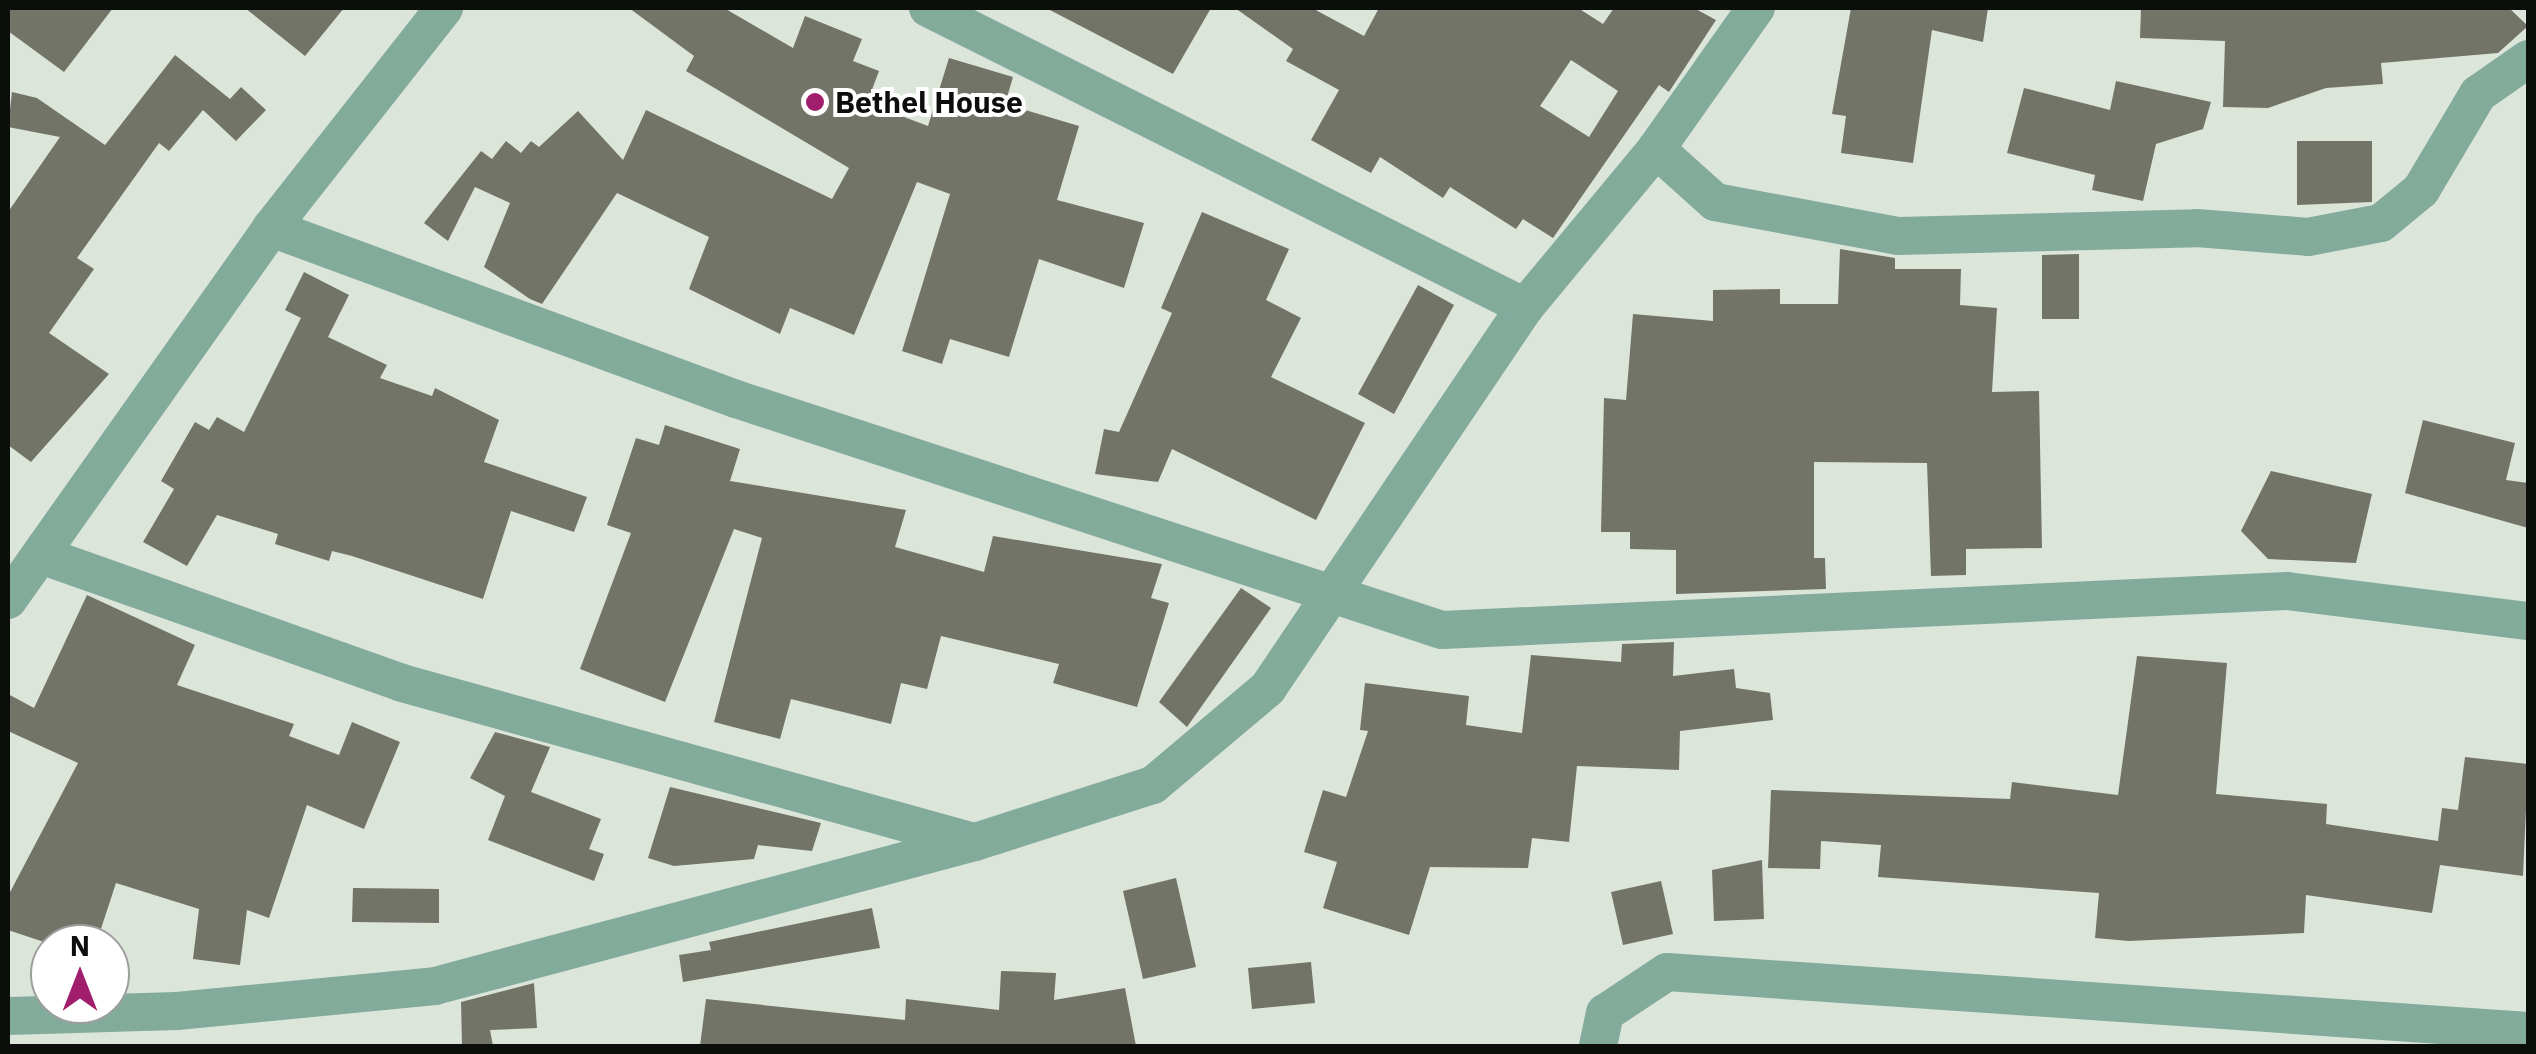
<!DOCTYPE html>
<html>
<head>
<meta charset="utf-8">
<style>
	body { margin:0 }
	#map { position:relative; width:2536px; height:1054px; overflow:hidden; background:#dce5da; font-family:"IBM Plex Sans",sans-serif }
	div>[style] { position:absolute }
	.building>* { inset:0; background:#737468 }
	.street>* { height:38px; margin:-19px; padding:0 19px; transform-origin:19px; border-radius:19px; background:#83ab9c }
	.dots>* { width:28px; height:28px; translate:-50% -50%; box-sizing:border-box; border:5px solid #fff; border-radius:50% }
	span { translate:-50% -50%; white-space:nowrap; text-align:center; line-height:1.15; -webkit-text-stroke:8px #fff; paint-order:stroke }
	.poi-label { font-size:30px; color:#0b0e0a; font-weight:700 }
	.left { translate:0 -50%; text-align:left }
	.frame { position:absolute; inset:0; border:10px solid #0b0e0a; pointer-events:none }
	.north { position:absolute; left:30px; top:924px; width:100px; height:100px; box-sizing:border-box; background:#fff; border:2px solid #9d9f9d; border-radius:50%; rotate:0deg; font-size:28px; font-weight:700; line-height:40px; text-align:center; color:#0b0e0a }
	.north::after { content:''; display:block; margin:auto; width:35px; height:45px; background:#a11e6d; clip-path:polygon(50% 0,100% 100%,50% 72%,0 100%) }
</style>
</head>
<body>
<div id="map">
	<div class="building">
		<div style="clip-path:polygon(8px 8px,113px 8px,64px 72px,8px 31px)"></div>
		<div style="clip-path:polygon(245px 8px,344px 8px,305px 56px)"></div>
		<div style="clip-path:polygon(629px 8px,724px 8px,793px 48px,805px 16px,862px 39px,853px 61px,879px 71px,867px 103px,928px 126px,949px 58px,1013px 77px,1005px 104px,1079px 126px,1057px 200px,1144px 223px,1124px 288px,1039px 259px,1009px 357px,950px 339px,942px 364px,902px 351px,950px 194px,917px 182px,854px 335px,790px 308px,780px 334px,689px 289px,709px 237px,617px 193px,542px 304px,530px 299px,484px 267px,510px 203px,475px 187px,448px 241px,424px 223px,481px 151px,492px 159px,506px 141px,521px 153px,531px 141px,539px 147px,578px 111px,623px 160px,646px 110px,832px 199px,849px 168px,686px 71px,694px 56px)"></div>
		<div style="clip-path:polygon(1046px 8px,1211px 8px,1173px 74px)"></div>
		<div style="clip-path:polygon(evenodd,1235px 8px,1312px 8px,1364px 36px,1379px 8px,1578px 8px,1603px 24px,1614px 8px,1694px 8px,1716px 20px,1669px 92px,1659px 85px,1553px 238px,1523px 219px,1516px 229px,1450px 187px,1443px 198px,1380px 157px,1371px 173px,1311px 140px,1339px 90px,1286px 61px,1293px 49px,1235px 8px,1571px 60px,1618px 91px,1589px 137px,1540px 106px,1571px 60px)"></div>
		<div style="clip-path:polygon(1851px 8px,1988px 8px,1983px 42px,1932px 30px,1913px 163px,1841px 153px,1846px 116px,1832px 114px)"></div>
		<div style="clip-path:polygon(2141px 8px,2509px 8px,2528px 26px,2498px 53px,2381px 63px,2383px 84px,2326px 88px,2268px 108px,2223px 107px,2225px 41px,2140px 38px)"></div>
		<div style="clip-path:polygon(175px 55px,230px 99px,241px 87px,266px 110px,236px 141px,203px 110px,169px 151px,159px 143px,77px 258px,94px 269px,49px 333px,109px 374px,31px 462px,8px 445px,8px 212px,60px 137px,8px 127px,12px 92px,37px 98px,105px 145px)"></div>
		<div style="clip-path:polygon(2116px 81px,2211px 102px,2203px 129px,2156px 144px,2143px 201px,2092px 190px,2095px 175px,2007px 153px,2024px 88px,2110px 110px)"></div>
		<div style="clip-path:polygon(2297px 141px,2372px 141px,2372px 202px,2297px 205px)"></div>
		<div style="clip-path:polygon(1202px 212px,1289px 249px,1266px 300px,1301px 318px,1271px 377px,1365px 423px,1316px 520px,1172px 449px,1158px 482px,1095px 474px,1104px 429px,1119px 432px,1172px 313px,1161px 308px)"></div>
		<div style="clip-path:polygon(1840px 249px,1895px 258px,1895px 269px,1961px 269px,1960px 305px,1997px 308px,1992px 392px,2039px 391px,2042px 548px,1966px 549px,1966px 575px,1931px 576px,1927px 463px,1814px 462px,1814px 558px,1825px 558px,1826px 589px,1676px 594px,1676px 550px,1630px 549px,1630px 532px,1601px 532px,1604px 398px,1626px 400px,1633px 314px,1713px 321px,1713px 290px,1780px 289px,1780px 304px,1838px 304px)"></div>
		<div style="clip-path:polygon(2079px 254px,2079px 319px,2042px 319px,2042px 255px)"></div>
		<div style="clip-path:polygon(304px 272px,349px 295px,328px 337px,387px 365px,380px 378px,432px 396px,435px 388px,499px 420px,484px 462px,587px 497px,574px 532px,511px 511px,483px 599px,352px 556px,332px 551px,329px 561px,275px 544px,278px 534px,217px 515px,187px 566px,143px 542px,174px 489px,161px 481px,195px 422px,209px 430px,217px 417px,244px 432px,301px 318px,285px 310px)"></div>
		<div style="clip-path:polygon(1418px 285px,1454px 305px,1394px 414px,1358px 394px)"></div>
		<div style="clip-path:polygon(2423px 420px,2515px 443px,2506px 480px,2528px 483px,2528px 528px,2405px 493px)"></div>
		<div style="clip-path:polygon(665px 425px,740px 449px,730px 481px,906px 510px,895px 547px,984px 572px,993px 536px,1162px 564px,1151px 598px,1169px 603px,1137px 707px,1053px 683px,1059px 664px,941px 636px,927px 689px,901px 683px,891px 724px,791px 699px,780px 739px,714px 722px,762px 538px,734px 529px,665px 702px,580px 669px,631px 533px,607px 525px,636px 438px,659px 445px)"></div>
		<div style="clip-path:polygon(2271px 471px,2372px 494px,2356px 563px,2268px 559px,2241px 531px)"></div>
		<div style="clip-path:polygon(1241px 588px,1271px 608px,1187px 727px,1159px 702px)"></div>
		<div style="clip-path:polygon(87px 595px,195px 645px,177px 685px,294px 724px,289px 736px,339px 755px,352px 722px,400px 742px,364px 829px,307px 805px,269px 918px,247px 910px,240px 965px,193px 959px,199px 909px,116px 883px,96px 944px,50px 944px,8px 930px,8px 896px,78px 763px,8px 731px,8px 694px,34px 708px)"></div>
		<div style="clip-path:polygon(1674px 642px,1673px 676px,1734px 669px,1736px 688px,1770px 693px,1773px 720px,1680px 731px,1679px 770px,1577px 766px,1569px 842px,1532px 838px,1528px 868px,1430px 867px,1409px 935px,1323px 908px,1337px 862px,1304px 852px,1323px 790px,1346px 797px,1368px 731px,1360px 730px,1365px 683px,1469px 696px,1466px 725px,1522px 733px,1531px 655px,1621px 662px,1622px 644px)"></div>
		<div style="clip-path:polygon(2137px 656px,2227px 663px,2216px 794px,2327px 804px,2326px 824px,2438px 841px,2442px 808px,2458px 810px,2465px 757px,2528px 764px,2523px 876px,2440px 865px,2432px 913px,2306px 895px,2304px 933px,2129px 941px,2095px 938px,2099px 893px,1878px 877px,1881px 845px,1821px 841px,1820px 869px,1768px 868px,1771px 790px,2010px 799px,2012px 782px,2118px 795px)"></div>
		<div style="clip-path:polygon(495px 732px,550px 747px,531px 792px,601px 819px,589px 849px,604px 854px,594px 881px,488px 840px,505px 796px,470px 778px)"></div>
		<div style="clip-path:polygon(670px 787px,821px 823px,812px 851px,758px 845px,754px 859px,674px 866px,648px 858px)"></div>
		<div style="clip-path:polygon(1762px 860px,1764px 919px,1714px 921px,1712px 870px)"></div>
		<div style="clip-path:polygon(1176px 878px,1196px 967px,1143px 979px,1123px 891px)"></div>
		<div style="clip-path:polygon(1661px 881px,1673px 934px,1623px 945px,1611px 892px)"></div>
		<div style="clip-path:polygon(353px 888px,439px 889px,439px 923px,352px 922px)"></div>
		<div style="clip-path:polygon(872px 908px,880px 948px,683px 982px,679px 955px,711px 950px,709px 942px)"></div>
		<div style="clip-path:polygon(1311px 962px,1315px 1003px,1252px 1009px,1248px 968px)"></div>
		<div style="clip-path:polygon(1001px 971px,1056px 973px,1054px 1000px,1125px 988px,1136px 1046px,700px 1046px,706px 999px,905px 1020px,906px 999px,999px 1010px)"></div>
		<div style="clip-path:polygon(534px 983px,537px 1028px,490px 1030px,493px 1046px,462px 1046px,461px 1002px)"></div>
	</div>
	<div class="street">
		<div style="left:928px;top:8px;width:668px;rotate:26.6deg"></div>
		<div style="left:1656px;top:149px;width:79px;rotate:41.9deg"></div>
		<div style="left:1715px;top:202px;width:187px;rotate:10.5deg"></div>
		<div style="left:1899px;top:236px;width:298px;rotate:-1.5deg"></div>
		<div style="left:2197px;top:228px;width:111px;rotate:4.6deg"></div>
		<div style="left:2308px;top:237px;width:74px;rotate:-10.9deg"></div>
		<div style="left:2381px;top:223px;width:52px;rotate:-39.5deg"></div>
		<div style="left:2421px;top:190px;width:112px;rotate:-59.3deg"></div>
		<div style="left:2478px;top:94px;width:61px;rotate:-35deg"></div>
		<div style="left:271px;top:228px;width:495px;rotate:20.2deg"></div>
		<div style="left:736px;top:399px;width:743px;rotate:18.12deg"></div>
		<div style="left:1442px;top:630px;width:846px;rotate:-2.64deg"></div>
		<div style="left:2287px;top:591px;width:243px;rotate:7.1deg"></div>
		<div style="left:41px;top:555px;width:383px;rotate:19.5deg"></div>
		<div style="left:402px;top:683px;width:590px;rotate:15.54deg"></div>
		<div style="left:8px;top:600px;width:456px;rotate:-54.7deg"></div>
		<div style="left:271px;top:228px;width:280px;rotate:-51.8deg"></div>
		<div style="left:8px;top:1016px;width:169px;rotate:-1.7deg"></div>
		<div style="left:177px;top:1011px;width:259px;rotate:-5.5deg"></div>
		<div style="left:435px;top:986px;width:559px;rotate:-14.93deg"></div>
		<div style="left:975px;top:842px;width:187px;rotate:-17.8deg"></div>
		<div style="left:1153px;top:785px;width:150px;rotate:-40.1deg"></div>
		<div style="left:1268px;top:688px;width:460px;rotate:-56deg"></div>
		<div style="left:1525px;top:307px;width:205px;rotate:-50.3deg"></div>
		<div style="left:1656px;top:149px;width:173px;rotate:-54.7deg"></div>
		<div style="left:1598px;top:1046px;width:34px;rotate:-78deg"></div>
		<div style="left:1605px;top:1013px;width:74px;rotate:-33.5deg"></div>
		<div style="left:1667px;top:972px;width:863px;rotate:3.92deg"></div>
	</div>
	<div class="dots">
		<div style="left:815px;top:102px;background:#a11e6d"></div>
	</div>
	<div class="poi-label">
		<span class="left" style="left:835px;top:102px">Bethel House</span>
	</div>
	<div class="frame"></div>
	<div class="north">N</div>
</div>
</body>
</html>
